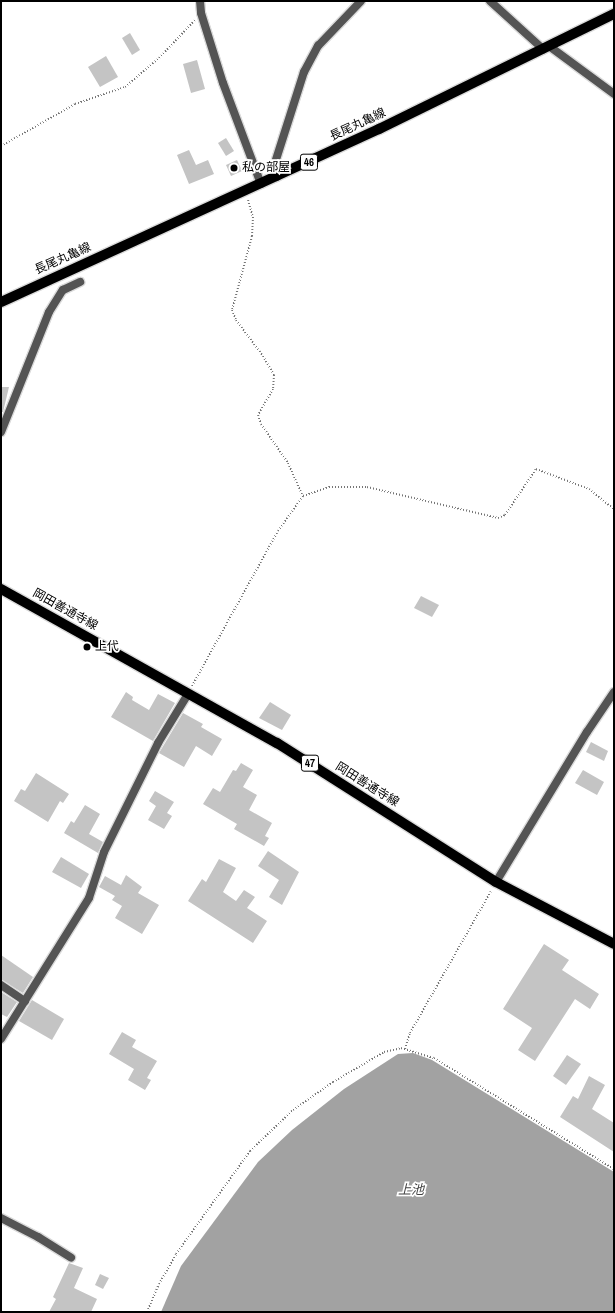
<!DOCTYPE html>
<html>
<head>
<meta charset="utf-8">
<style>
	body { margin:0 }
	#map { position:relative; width:615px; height:1313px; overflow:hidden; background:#fff; font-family:"Archivo Narrow","Noto Sans JP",sans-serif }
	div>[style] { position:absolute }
	.water>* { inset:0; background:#a2a2a2 }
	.building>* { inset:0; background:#c4c4c4 }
	.path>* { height:2px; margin-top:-1px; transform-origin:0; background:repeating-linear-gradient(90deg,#767676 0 1px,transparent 0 3px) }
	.roads { filter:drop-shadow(1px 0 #dbdbdb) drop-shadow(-1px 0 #dbdbdb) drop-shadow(0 1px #dbdbdb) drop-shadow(0 -1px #dbdbdb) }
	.minor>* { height:8px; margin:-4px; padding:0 4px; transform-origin:4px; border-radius:4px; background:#545454 }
	.primary>* { height:10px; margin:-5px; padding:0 5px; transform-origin:5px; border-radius:5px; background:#000 }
	.dots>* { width:11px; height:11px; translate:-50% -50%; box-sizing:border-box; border:2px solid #fff; border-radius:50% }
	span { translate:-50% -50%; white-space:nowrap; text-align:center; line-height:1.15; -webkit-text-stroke:3.5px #fff; paint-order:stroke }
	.shield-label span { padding:1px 3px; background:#fff; border:1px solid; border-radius:3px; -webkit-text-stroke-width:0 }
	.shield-label { font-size:11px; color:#000; font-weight:700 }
	.street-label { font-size:12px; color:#000 }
	.poi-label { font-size:12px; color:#000 }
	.left { translate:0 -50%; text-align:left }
	.water-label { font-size:13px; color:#434343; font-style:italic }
	.frame { position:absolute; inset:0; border:2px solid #000; pointer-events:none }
</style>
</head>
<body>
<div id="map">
	<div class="water">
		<div style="clip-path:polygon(413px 1053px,432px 1060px,614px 1172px,614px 1312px,161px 1312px,181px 1266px,258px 1162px,292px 1130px,344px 1089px,398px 1054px)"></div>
	</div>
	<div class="building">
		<div style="clip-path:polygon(130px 33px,140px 50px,132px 55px,122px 38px)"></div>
		<div style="clip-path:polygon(106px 56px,118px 77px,100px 87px,88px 67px)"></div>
		<div style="clip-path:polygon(197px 60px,205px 89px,191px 93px,183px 64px)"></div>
		<div style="clip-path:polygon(226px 138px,234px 151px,226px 156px,218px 143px)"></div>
		<div style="clip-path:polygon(189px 150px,196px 165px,208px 160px,214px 174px,189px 184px,177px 155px)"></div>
		<div style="clip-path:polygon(237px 160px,242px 171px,231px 176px,226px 165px)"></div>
		<div style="clip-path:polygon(1px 387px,9px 387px,3px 412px,1px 412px)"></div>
		<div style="clip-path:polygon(421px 596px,439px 605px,432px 617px,414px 608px)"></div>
		<div style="clip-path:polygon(126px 692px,133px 697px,132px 700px,149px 710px,158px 694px,175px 703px,153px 741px,111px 717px)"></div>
		<div style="clip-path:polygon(270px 702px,291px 715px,282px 730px,259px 718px)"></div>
		<div style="clip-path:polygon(183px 713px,203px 724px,201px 727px,222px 739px,212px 756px,196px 746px,184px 767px,159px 753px)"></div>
		<div style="clip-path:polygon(591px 742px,608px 751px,604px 761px,586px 752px)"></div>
		<div style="clip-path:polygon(241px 763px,253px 770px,243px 787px,257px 795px,249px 810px,272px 823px,265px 836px,269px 838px,264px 846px,234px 829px,237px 824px,203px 804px,213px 788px,220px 792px,233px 770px,236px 771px)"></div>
		<div style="clip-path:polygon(583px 770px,604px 782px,597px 795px,575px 783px)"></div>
		<div style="clip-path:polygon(36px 773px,69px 794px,63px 803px,60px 801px,48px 822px,14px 801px,21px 789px,25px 791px)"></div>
		<div style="clip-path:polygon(155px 791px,174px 802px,167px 813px,172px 816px,164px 829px,148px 820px,156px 806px,149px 801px)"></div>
		<div style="clip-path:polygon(85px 805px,100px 814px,89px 834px,103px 842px,98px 853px,64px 833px,71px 821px,74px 823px)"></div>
		<div style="clip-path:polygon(268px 851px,299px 872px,282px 905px,269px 897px,279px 880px,258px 866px)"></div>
		<div style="clip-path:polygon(61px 857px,89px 874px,81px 888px,52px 872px)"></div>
		<div style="clip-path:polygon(219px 859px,236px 868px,223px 892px,236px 901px,244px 890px,255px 897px,247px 908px,267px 921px,253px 943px,188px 901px,202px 879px,206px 882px)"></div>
		<div style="clip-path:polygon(126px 875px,142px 887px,138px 893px,159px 905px,142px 934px,115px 918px,122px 906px,112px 900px,115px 896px,99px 887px,105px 876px,121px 885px)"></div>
		<div style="clip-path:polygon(544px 944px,569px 960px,562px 970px,599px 994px,590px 1009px,575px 999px,535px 1061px,518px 1050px,532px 1028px,503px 1009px)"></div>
		<div style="clip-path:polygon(1px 955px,33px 977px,23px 993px,1px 980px)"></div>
		<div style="clip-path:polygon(1px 992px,17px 1002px,7px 1017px,1px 1014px)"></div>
		<div style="clip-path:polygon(32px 1000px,64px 1019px,52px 1040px,19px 1021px)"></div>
		<div style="clip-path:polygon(122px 1032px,136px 1040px,132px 1047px,157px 1061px,147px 1078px,151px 1080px,145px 1090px,128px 1080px,134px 1069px,109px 1054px)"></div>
		<div style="clip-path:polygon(567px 1055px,581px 1064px,566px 1085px,553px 1076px)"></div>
		<div style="clip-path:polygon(589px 1076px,605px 1085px,592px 1109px,614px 1123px,614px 1152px,560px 1117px,573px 1096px,578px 1099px)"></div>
		<div style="clip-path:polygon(69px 1263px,83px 1268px,74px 1288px,97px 1299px,91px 1312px,49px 1312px,56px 1299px,53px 1297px)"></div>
		<div style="clip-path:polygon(100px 1274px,109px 1278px,103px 1289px,95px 1285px)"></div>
	</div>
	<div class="path">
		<div style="left:1px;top:146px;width:85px;rotate:-29.6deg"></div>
		<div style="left:75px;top:104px;width:53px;rotate:-18.8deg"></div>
		<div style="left:125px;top:87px;width:45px;rotate:-40.5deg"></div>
		<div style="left:159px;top:58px;width:52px;rotate:-46.5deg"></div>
		<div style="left:248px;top:200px;width:18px;rotate:74deg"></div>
		<div style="left:253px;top:217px;width:19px;rotate:93deg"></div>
		<div style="left:252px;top:236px;width:77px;rotate:105.1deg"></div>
		<div style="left:232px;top:310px;width:11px;rotate:68deg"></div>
		<div style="left:236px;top:320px;width:45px;rotate:53.1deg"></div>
		<div style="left:263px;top:356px;width:22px;rotate:60deg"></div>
		<div style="left:274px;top:375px;width:14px;rotate:94deg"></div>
		<div style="left:273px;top:389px;width:30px;rotate:120deg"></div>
		<div style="left:258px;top:415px;width:9px;rotate:72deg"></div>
		<div style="left:261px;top:424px;width:47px;rotate:55.3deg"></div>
		<div style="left:288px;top:463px;width:36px;rotate:66deg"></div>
		<div style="left:192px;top:686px;width:177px;rotate:-61deg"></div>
		<div style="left:278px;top:531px;width:43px;rotate:-54.5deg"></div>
		<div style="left:303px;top:496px;width:28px;rotate:-19deg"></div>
		<div style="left:329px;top:487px;width:38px"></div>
		<div style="left:367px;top:487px;width:135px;rotate:13.3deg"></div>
		<div style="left:498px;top:518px;width:8px;rotate:-23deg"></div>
		<div style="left:505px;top:515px;width:55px;rotate:-56deg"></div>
		<div style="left:536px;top:469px;width:57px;rotate:20.7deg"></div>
		<div style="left:589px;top:489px;width:32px;rotate:39deg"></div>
		<div style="left:405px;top:1049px;width:17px;rotate:-73deg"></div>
		<div style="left:410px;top:1033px;width:163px;rotate:-60.3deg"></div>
		<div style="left:147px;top:1312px;width:30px;rotate:-67deg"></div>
		<div style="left:159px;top:1284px;width:34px;rotate:-60deg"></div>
		<div style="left:176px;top:1254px;width:127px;rotate:-54.3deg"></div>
		<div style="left:250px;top:1151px;width:59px;rotate:-43.6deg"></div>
		<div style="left:293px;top:1110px;width:49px;rotate:-35deg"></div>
		<div style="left:333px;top:1082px;width:59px;rotate:-30.5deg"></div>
		<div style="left:384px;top:1052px;width:17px;rotate:-13deg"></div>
		<div style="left:401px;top:1048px;width:34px;rotate:17deg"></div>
		<div style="left:434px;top:1058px;width:211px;rotate:31.7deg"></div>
	</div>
	<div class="roads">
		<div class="minor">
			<div style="left:200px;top:1px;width:12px;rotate:85deg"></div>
			<div style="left:201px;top:13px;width:73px;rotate:72.6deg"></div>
			<div style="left:223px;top:83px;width:108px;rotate:69.4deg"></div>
			<div style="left:490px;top:1px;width:72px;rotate:42.2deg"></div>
			<div style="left:549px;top:46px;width:81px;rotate:36.4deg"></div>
			<div style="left:277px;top:177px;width:9px;rotate:-117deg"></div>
			<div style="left:273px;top:169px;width:102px;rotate:-72.3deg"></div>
			<div style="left:304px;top:72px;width:30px;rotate:-62deg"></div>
			<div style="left:318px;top:46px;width:62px;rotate:-46.3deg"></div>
			<div style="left:1px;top:432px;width:129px;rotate:-68.2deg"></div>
			<div style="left:49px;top:312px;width:26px;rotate:-58deg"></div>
			<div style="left:63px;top:290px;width:19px;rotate:-25deg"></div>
			<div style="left:496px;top:882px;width:175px;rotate:-58.8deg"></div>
			<div style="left:587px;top:732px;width:48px;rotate:-56deg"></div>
			<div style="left:1px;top:985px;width:29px;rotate:34deg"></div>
			<div style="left:1px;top:1039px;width:166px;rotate:-58deg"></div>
			<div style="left:89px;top:898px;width:48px;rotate:-71.9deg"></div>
			<div style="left:104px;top:852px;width:122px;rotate:-63.6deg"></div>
			<div style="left:158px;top:743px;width:57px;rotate:-58.5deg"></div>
			<div style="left:1px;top:1218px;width:42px;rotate:27.2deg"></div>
			<div style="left:38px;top:1237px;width:39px;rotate:32deg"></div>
		</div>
		<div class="primary">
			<div style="left:1px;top:302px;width:416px;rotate:-24.6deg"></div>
			<div style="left:379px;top:129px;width:262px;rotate:-26.1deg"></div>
			<div style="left:1px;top:589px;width:316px;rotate:29.2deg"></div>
			<div style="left:277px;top:743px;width:259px;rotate:32.4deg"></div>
			<div style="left:496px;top:882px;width:133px;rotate:27.7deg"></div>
		</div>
	</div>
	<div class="dots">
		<div style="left:234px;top:168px;background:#000"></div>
		<div style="left:87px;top:647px;background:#000"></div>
	</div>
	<div class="shield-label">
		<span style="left:309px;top:162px">46</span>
		<span style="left:310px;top:763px">47</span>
	</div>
	<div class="street-label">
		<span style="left:358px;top:125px;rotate:-25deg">長尾丸亀線</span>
		<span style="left:63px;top:259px;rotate:-24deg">長尾丸亀線</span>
		<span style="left:65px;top:610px;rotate:29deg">岡田善通寺線</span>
		<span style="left:367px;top:785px;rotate:32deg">岡田善通寺線</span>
	</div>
	<div class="poi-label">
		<span class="left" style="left:242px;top:168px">私の部屋</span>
		<span class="left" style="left:95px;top:647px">上代</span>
	</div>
	<div class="water-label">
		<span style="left:411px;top:1190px">上池</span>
	</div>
	<div class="frame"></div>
</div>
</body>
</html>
